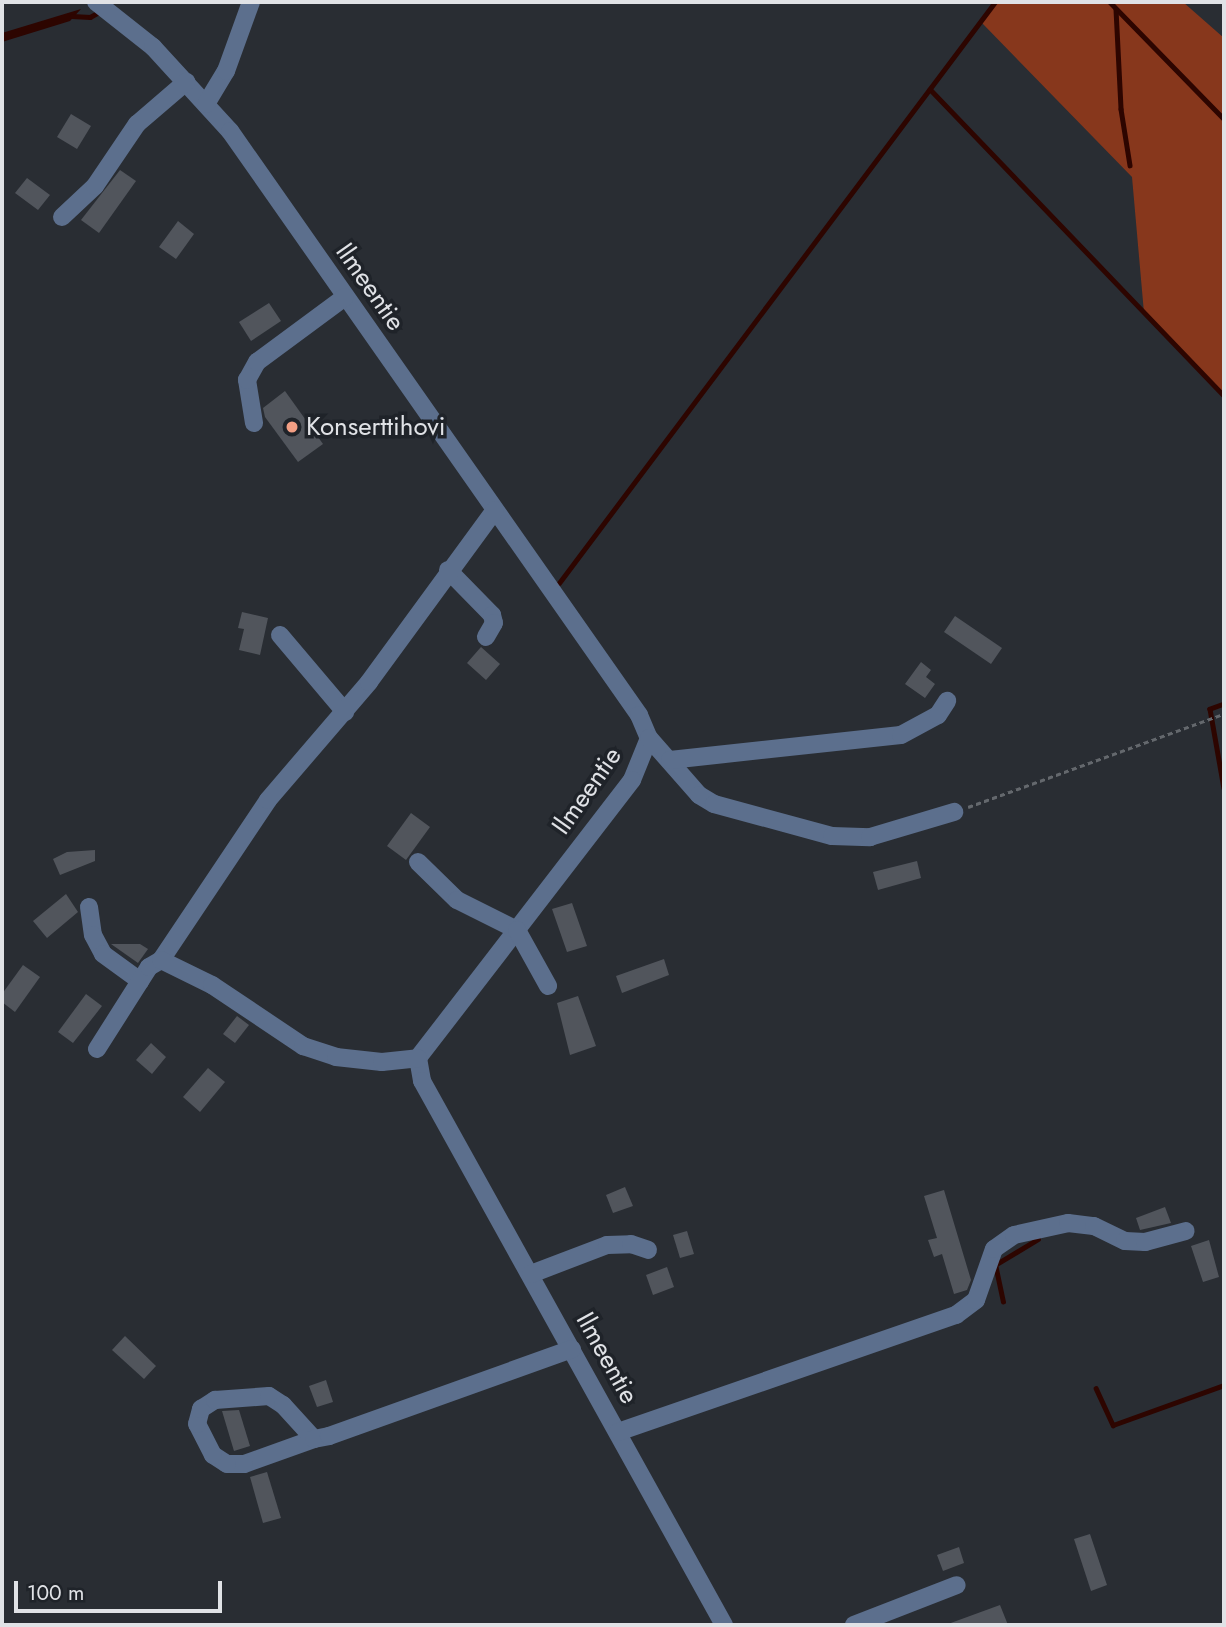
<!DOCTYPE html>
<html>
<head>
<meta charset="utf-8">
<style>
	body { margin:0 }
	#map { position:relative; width:1226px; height:1627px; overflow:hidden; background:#292d33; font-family:Jost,sans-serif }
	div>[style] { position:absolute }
	.forest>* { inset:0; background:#87371c }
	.water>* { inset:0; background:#2d0500 }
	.stream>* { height:4.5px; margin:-2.25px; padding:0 2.25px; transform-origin:2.25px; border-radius:2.25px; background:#2d0500 }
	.building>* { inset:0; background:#51555c }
	.path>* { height:2.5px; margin-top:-1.25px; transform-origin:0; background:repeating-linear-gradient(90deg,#64686d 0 5px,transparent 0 8.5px) }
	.minor>* { height:18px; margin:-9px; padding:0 9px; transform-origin:9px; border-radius:9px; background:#5c6f8d }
	.dots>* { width:19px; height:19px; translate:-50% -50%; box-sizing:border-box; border:4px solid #1f2329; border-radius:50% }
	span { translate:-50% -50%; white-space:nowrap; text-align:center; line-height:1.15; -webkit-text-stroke:7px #1f2329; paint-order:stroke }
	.street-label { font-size:26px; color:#e0e2e6 }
	.poi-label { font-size:26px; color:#e0e2e6 }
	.left { translate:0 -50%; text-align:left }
	.frame { position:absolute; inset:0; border:4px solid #e0e2e6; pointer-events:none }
	.scale { position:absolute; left:14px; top:1581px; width:208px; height:32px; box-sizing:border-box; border:4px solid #e0e2e6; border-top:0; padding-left:9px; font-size:21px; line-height:24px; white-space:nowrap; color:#e0e2e6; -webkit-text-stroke:5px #1f2329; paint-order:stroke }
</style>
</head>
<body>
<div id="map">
	<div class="forest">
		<div style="clip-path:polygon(998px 2px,1183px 2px,1224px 38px,1224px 397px,1144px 313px,1132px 177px,982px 23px)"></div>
	</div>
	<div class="water">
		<div style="clip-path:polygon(81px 9px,70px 21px,2px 42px,2px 33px)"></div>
	</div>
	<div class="stream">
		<div style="left:1110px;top:2px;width:163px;rotate:45.7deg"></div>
		<div style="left:1116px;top:9px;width:100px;rotate:87.1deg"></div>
		<div style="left:1121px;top:109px;width:57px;rotate:80.9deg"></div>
		<div style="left:72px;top:16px;width:18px;rotate:3deg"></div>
		<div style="left:90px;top:17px;width:10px;rotate:-29deg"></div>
		<div style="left:930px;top:89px;width:425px;rotate:46.2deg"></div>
		<div style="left:559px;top:583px;width:726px;rotate:-53.11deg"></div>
		<div style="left:1224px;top:704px;width:15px;rotate:160deg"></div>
		<div style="left:1210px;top:709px;width:80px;rotate:80deg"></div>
		<div style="left:1003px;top:1302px;width:38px;rotate:-102deg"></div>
		<div style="left:995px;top:1265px;width:50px;rotate:-31.2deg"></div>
		<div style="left:1096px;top:1388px;width:41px;rotate:65.3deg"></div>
		<div style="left:1113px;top:1425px;width:118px;rotate:-19.8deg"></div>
	</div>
	<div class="building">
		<div style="clip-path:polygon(71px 114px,91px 126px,77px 149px,57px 137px)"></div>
		<div style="clip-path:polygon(120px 170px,136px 181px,99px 233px,81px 220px)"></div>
		<div style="clip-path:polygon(27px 178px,50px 195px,38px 210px,15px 193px)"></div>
		<div style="clip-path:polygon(178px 221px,194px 234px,176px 259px,159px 247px)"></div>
		<div style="clip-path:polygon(269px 303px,281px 321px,251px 341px,239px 322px)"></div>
		<div style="clip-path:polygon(285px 391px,323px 444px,298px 462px,265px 417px,263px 408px)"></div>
		<div style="clip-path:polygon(242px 612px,268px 618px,260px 655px,239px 650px,244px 629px,238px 628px)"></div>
		<div style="clip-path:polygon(955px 616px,1002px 648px,991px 664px,944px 632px)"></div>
		<div style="clip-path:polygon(481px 647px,500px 664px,486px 680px,467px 663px)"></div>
		<div style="clip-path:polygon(921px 662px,931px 670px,926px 677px,935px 684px,925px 698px,905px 684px)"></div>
		<div style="clip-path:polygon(411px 813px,430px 827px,406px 860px,387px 846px)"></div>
		<div style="clip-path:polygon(95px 850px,95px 861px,60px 875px,53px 859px,67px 852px)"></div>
		<div style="clip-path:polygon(917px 861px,921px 878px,878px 890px,873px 872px)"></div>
		<div style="clip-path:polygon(66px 894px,78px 912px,47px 938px,33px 921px)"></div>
		<div style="clip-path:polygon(572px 903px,587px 946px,567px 952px,552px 909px)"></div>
		<div style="clip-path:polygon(111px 944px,140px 944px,148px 949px,138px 963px)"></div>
		<div style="clip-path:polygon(664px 959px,669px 975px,622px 993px,616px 976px)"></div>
		<div style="clip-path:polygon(23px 965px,40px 977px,15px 1012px,2px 1002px,2px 994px)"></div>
		<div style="clip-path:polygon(86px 994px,102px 1006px,73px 1043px,58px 1032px)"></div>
		<div style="clip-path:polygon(578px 996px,596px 1046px,570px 1055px,557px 1003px)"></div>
		<div style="clip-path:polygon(237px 1016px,249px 1025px,235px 1043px,223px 1034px)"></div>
		<div style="clip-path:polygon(151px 1043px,166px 1057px,152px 1074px,136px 1060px)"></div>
		<div style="clip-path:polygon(208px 1068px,225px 1082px,200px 1112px,183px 1097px)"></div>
		<div style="clip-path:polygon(625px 1187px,633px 1206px,613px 1213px,606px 1195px)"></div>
		<div style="clip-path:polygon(944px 1190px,971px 1280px,967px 1290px,954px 1294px,942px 1254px,934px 1257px,928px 1240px,937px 1238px,924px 1196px)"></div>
		<div style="clip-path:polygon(1165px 1207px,1171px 1223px,1140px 1230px,1136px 1218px)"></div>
		<div style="clip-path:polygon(687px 1231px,694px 1254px,680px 1258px,673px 1235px)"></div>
		<div style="clip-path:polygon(1209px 1240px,1219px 1277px,1203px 1282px,1191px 1246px)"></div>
		<div style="clip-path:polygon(667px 1267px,674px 1287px,653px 1295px,646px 1275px)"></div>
		<div style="clip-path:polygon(125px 1336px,156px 1366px,144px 1379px,112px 1350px)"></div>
		<div style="clip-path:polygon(326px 1380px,333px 1402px,317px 1407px,309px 1386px)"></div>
		<div style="clip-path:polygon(239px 1410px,250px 1446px,234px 1451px,222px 1411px)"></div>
		<div style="clip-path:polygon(267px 1472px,281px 1518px,263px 1523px,250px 1477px)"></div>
		<div style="clip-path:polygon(1090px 1534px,1107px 1585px,1091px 1591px,1074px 1539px)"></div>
		<div style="clip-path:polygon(959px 1547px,964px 1563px,943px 1571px,937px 1555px)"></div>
		<div style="clip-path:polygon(1000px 1605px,1008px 1625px,948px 1625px,948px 1624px)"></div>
	</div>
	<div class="path">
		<div style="left:968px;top:807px;width:272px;rotate:-20deg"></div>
	</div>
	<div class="minor">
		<div style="left:96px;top:2px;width:73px;rotate:38.3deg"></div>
		<div style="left:153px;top:47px;width:114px;rotate:47.5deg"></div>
		<div style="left:230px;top:131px;width:713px;rotate:54.99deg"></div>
		<div style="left:639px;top:715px;width:25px;rotate:67deg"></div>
		<div style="left:649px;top:738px;width:45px;rotate:112deg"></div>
		<div style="left:632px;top:780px;width:351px;rotate:127.6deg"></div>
		<div style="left:418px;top:1058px;width:23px;rotate:80deg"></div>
		<div style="left:422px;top:1081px;width:622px;rotate:60.96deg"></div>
		<div style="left:206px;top:104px;width:39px;rotate:-59deg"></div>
		<div style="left:226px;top:71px;width:73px;rotate:-70.1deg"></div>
		<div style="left:62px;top:217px;width:45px;rotate:-43.2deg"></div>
		<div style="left:95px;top:186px;width:75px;rotate:-55.9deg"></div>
		<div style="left:137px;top:124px;width:65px;rotate:-40.6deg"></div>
		<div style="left:254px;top:423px;width:44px;rotate:-99.2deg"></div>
		<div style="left:247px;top:380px;width:21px;rotate:-61deg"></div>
		<div style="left:257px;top:362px;width:109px;rotate:-36.5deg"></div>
		<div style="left:448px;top:570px;width:63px;rotate:45.6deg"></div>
		<div style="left:492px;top:615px;width:8px;rotate:76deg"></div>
		<div style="left:494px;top:623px;width:16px;rotate:120deg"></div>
		<div style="left:280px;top:635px;width:101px;rotate:49.8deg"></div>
		<div style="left:649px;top:738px;width:76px;rotate:48.7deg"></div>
		<div style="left:699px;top:795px;width:17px;rotate:31deg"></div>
		<div style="left:714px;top:804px;width:122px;rotate:15.2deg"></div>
		<div style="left:832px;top:836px;width:38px;rotate:2deg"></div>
		<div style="left:870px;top:837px;width:88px;rotate:-16.6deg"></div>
		<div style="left:670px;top:760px;width:232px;rotate:-6.2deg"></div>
		<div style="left:901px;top:735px;width:42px;rotate:-28.4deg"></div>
		<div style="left:938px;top:715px;width:17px;rotate:-57deg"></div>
		<div style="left:418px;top:862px;width:54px;rotate:44.3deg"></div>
		<div style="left:457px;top:900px;width:67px;rotate:26.6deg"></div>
		<div style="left:517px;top:930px;width:64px;rotate:61deg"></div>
		<div style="left:89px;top:907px;width:28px;rotate:82deg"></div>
		<div style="left:93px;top:935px;width:21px;rotate:62deg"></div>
		<div style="left:103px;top:954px;width:46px;rotate:36.1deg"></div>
		<div style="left:161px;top:960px;width:192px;rotate:-56.2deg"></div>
		<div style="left:268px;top:800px;width:155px;rotate:-49.4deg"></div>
		<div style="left:369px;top:682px;width:213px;rotate:-53.8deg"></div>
		<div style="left:97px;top:1049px;width:97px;rotate:-57.6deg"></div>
		<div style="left:149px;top:967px;width:14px;rotate:-30deg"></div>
		<div style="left:161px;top:960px;width:57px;rotate:26.1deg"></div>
		<div style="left:212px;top:985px;width:110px;rotate:33.8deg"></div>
		<div style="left:303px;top:1046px;width:35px;rotate:18deg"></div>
		<div style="left:336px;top:1057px;width:46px;rotate:6.2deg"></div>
		<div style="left:382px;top:1062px;width:36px;rotate:-6deg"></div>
		<div style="left:531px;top:1274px;width:81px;rotate:-20.9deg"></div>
		<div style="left:607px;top:1245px;width:24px;rotate:-2deg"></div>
		<div style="left:631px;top:1244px;width:18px;rotate:19deg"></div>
		<div style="left:618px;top:1432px;width:358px;rotate:-19.1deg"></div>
		<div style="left:956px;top:1315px;width:25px;rotate:-37deg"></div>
		<div style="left:976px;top:1300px;width:54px;rotate:-70.6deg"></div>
		<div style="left:994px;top:1249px;width:24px;rotate:-35deg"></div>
		<div style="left:1014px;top:1235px;width:55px;rotate:-12.5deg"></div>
		<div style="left:1068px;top:1223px;width:26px;rotate:7deg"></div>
		<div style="left:1094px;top:1226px;width:34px;rotate:26deg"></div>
		<div style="left:1125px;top:1241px;width:20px;rotate:3deg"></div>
		<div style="left:1145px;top:1242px;width:42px;rotate:-15deg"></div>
		<div style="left:314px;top:1439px;width:74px;rotate:160.3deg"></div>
		<div style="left:244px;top:1464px;width:17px;rotate:180deg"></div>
		<div style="left:227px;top:1464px;width:17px;rotate:-147deg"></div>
		<div style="left:213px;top:1455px;width:35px;rotate:-117deg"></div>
		<div style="left:197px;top:1424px;width:16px;rotate:-75deg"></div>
		<div style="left:201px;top:1409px;width:17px;rotate:-33deg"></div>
		<div style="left:215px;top:1400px;width:54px;rotate:-4.2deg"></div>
		<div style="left:269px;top:1396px;width:17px;rotate:33deg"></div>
		<div style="left:283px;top:1405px;width:46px;rotate:47.6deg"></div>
		<div style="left:314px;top:1439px;width:15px;rotate:-11deg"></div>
		<div style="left:329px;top:1436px;width:258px;rotate:-19.7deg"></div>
		<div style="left:854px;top:1625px;width:110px;rotate:-21.2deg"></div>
	</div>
	<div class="dots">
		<div style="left:292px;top:427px;background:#f39f84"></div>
	</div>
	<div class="street-label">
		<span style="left:370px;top:287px;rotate:55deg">Ilmeentie</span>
		<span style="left:587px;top:791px;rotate:-55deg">Ilmeentie</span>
		<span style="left:607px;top:1358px;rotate:61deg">Ilmeentie</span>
	</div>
	<div class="poi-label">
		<span class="left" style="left:306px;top:427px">Konserttihovi</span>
	</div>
	<div class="frame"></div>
	<div class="scale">100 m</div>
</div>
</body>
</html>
